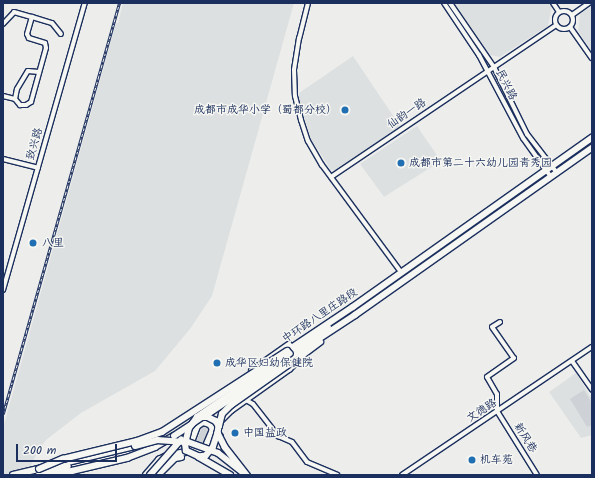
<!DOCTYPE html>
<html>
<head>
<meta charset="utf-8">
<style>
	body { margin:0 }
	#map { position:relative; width:595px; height:478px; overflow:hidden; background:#edeeec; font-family:Kalam,"LXGW WenKai TC",sans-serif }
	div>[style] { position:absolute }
	.built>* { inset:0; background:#dde0e1 }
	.green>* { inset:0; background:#ced2d7 }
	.roads { filter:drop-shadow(1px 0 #1b2f5e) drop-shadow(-1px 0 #1b2f5e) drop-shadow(0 1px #1b2f5e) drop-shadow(0 -1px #1b2f5e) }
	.minor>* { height:4px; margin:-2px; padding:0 2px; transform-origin:2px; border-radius:2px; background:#f6f6f2 }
	.minor>.ring { margin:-2px; padding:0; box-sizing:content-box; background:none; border:4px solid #f6f6f2; border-radius:50% }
	.major>* { height:5.5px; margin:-2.75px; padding:0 2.75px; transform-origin:2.75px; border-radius:2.75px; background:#f6f6f2 }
	.highway>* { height:6px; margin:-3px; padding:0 3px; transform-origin:3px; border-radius:3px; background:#f6f6f2 }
	.rail>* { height:2.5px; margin-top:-1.25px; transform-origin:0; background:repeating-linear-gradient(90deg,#f6f6f2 0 3px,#1b2f5e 0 6px); box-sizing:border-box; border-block:1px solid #1b2f5e }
	.bridges { filter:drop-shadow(1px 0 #1b2f5e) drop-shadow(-1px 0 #1b2f5e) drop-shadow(0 1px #1b2f5e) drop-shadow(0 -1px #1b2f5e) }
	.major-bridge>* { height:5.5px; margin:-2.75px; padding:0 2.75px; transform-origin:2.75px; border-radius:2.75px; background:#f6f6f2 }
	.highway-bridge>* { height:6px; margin:-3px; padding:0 3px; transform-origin:3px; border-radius:3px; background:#f6f6f2 }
	.dots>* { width:11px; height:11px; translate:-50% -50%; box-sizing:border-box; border:2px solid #f6f6f2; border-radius:50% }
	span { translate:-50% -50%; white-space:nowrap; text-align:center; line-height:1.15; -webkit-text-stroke:3px #f6f6f2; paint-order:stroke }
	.street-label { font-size:11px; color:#1b2f5e }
	.poi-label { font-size:11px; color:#1b2f5e }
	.right { translate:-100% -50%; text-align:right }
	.left { translate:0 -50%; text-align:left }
	.frame { position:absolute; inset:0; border:4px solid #1b2f5e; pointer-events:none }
	.scale { position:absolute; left:16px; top:444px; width:101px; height:18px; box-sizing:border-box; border:2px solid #1b2f5e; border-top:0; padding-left:5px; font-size:12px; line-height:14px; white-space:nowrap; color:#1b2f5e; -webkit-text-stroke:3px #f6f6f2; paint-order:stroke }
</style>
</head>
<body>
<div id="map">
	<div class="built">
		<div style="clip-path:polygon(123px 3px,294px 3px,212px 296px,190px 329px,155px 371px,81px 413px,46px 440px,38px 451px,26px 475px,3px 475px,3px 428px,116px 23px,118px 23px)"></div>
		<div style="clip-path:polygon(454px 3px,549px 3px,552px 6px,548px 26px,500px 57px,490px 55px)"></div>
		<div style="clip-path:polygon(592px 6px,592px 52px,578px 31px,580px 14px)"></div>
		<div style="clip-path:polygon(353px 56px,400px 126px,337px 171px,331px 170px,311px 139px,299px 101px,299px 93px)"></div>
		<div style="clip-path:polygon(417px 126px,441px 161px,384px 197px,360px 164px)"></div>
		<div style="clip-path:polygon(576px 373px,592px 399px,592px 435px,581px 438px,549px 392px)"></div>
	</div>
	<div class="green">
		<div style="clip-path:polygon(584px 390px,592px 403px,592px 425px,587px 427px,570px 399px)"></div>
		<div style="clip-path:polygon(202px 427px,204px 427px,209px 430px,206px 442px,202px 445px,196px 442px)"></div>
	</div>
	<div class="roads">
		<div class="minor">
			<div style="left:308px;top:3px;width:36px;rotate:104deg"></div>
			<div style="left:299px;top:38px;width:32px;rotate:99deg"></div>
			<div style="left:294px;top:70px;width:26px;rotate:88deg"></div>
			<div style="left:295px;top:96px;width:25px;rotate:76deg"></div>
			<div style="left:301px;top:120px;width:22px;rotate:72deg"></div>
			<div style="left:308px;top:141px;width:28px;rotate:60deg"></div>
			<div style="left:322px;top:165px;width:133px;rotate:53.6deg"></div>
			<div style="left:444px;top:3px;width:63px;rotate:56.1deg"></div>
			<div style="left:479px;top:55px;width:94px;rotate:62.1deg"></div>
			<div style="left:523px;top:138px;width:48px;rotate:54.3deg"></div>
			<div style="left:450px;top:3px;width:78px;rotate:55.5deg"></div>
			<div style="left:494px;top:67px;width:75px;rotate:63.8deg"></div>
			<div style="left:527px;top:134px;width:49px;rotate:52.4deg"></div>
			<div style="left:553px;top:3px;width:11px;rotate:56deg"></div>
			<div class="ring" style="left:555px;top:11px;width:14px;height:14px"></div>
			<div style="left:572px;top:15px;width:21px;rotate:-35deg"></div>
			<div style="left:3px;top:24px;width:16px;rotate:-47deg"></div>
			<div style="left:14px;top:12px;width:19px;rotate:16deg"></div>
			<div style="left:570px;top:27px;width:38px;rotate:55deg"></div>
			<div style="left:3px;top:96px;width:12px;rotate:14deg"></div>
			<div style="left:15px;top:99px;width:10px;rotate:-79deg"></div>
			<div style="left:17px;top:89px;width:21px;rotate:-59deg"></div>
			<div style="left:28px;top:71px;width:11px;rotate:5deg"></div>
			<div style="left:15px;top:99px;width:8px;rotate:50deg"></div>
			<div style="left:20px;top:105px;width:6px"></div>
			<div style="left:26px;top:105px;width:6px;rotate:-31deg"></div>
			<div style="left:31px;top:102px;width:56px;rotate:-74.5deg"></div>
			<div style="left:46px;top:48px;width:5px;rotate:-101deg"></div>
			<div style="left:45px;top:43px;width:17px;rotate:-163deg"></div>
			<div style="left:29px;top:38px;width:4px;rotate:-117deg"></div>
			<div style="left:27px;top:34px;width:18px;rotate:-74deg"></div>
			<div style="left:32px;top:17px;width:21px;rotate:17deg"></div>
			<div style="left:52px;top:23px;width:14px;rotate:51deg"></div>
			<div style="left:3px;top:159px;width:36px;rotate:14deg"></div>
			<div style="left:331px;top:177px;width:272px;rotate:-34deg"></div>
			<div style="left:3px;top:290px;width:298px;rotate:-74.1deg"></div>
			<div style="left:500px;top:322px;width:9px;rotate:148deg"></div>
			<div style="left:492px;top:327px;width:38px;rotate:55deg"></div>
			<div style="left:514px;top:358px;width:33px;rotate:145deg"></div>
			<div style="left:487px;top:377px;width:20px;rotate:60deg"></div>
			<div style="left:497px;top:394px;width:17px;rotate:90deg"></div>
			<div style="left:497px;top:411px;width:75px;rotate:58deg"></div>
			<div style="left:572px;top:361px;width:35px;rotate:55deg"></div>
			<div style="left:246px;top:400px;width:8px;rotate:30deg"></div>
			<div style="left:253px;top:404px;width:41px;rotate:52deg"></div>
			<div style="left:278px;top:436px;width:15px;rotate:23deg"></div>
			<div style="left:292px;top:442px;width:25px;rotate:53deg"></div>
			<div style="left:307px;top:462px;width:33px;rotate:23deg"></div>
			<div style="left:402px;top:475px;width:229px;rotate:-34deg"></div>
		</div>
		<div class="major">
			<div style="left:287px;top:351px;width:79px;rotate:-33.7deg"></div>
			<div style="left:353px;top:307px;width:293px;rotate:-35.3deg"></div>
			<div style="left:289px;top:354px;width:47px;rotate:-34.7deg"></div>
			<div style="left:291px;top:357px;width:77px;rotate:-33.3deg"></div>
			<div style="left:355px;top:315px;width:290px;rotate:-35.2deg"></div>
			<div style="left:300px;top:357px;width:25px;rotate:-37deg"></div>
			<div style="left:252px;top:371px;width:45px;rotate:-35.1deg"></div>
			<div style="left:203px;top:422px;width:7px;rotate:16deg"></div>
			<div style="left:210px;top:424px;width:5px;rotate:53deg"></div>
			<div style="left:213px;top:428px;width:3px;rotate:90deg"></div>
			<div style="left:213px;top:431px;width:21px;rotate:113deg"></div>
			<div style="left:205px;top:450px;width:9px;rotate:159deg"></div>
			<div style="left:197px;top:453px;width:7px;rotate:-135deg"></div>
			<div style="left:192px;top:448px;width:6px;rotate:-99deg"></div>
			<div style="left:191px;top:442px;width:17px;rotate:-69deg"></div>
			<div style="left:197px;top:426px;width:7px;rotate:-34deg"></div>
			<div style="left:220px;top:437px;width:11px;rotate:-128deg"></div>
			<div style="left:213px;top:428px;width:25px;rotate:-45deg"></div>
			<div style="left:231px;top:410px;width:71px;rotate:-35.3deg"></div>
			<div style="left:289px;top:369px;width:18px;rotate:-45deg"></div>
			<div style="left:50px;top:474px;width:22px;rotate:-8deg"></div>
			<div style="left:72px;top:471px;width:57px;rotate:-13.3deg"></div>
			<div style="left:127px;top:458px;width:30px;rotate:-21deg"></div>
			<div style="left:155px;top:447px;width:22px;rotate:-30deg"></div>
			<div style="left:146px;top:475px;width:20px;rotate:-49deg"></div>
			<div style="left:159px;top:460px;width:11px;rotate:-27deg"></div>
			<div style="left:169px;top:455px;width:22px;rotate:-10deg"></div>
			<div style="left:158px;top:475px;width:24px;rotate:-45deg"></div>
			<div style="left:175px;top:458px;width:6px;rotate:-9deg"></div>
		</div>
		<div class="highway">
			<div style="left:13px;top:475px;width:125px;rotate:-13.4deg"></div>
			<div style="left:39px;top:475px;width:30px;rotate:-17deg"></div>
		</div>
	</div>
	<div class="rail">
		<div style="left:3px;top:414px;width:427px;rotate:-74.2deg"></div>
	</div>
	<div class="bridges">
		<div class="major-bridge">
			<div style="left:208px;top:414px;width:93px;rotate:-34deg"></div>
			<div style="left:193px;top:423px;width:11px;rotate:-34deg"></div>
			<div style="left:202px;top:417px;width:6px"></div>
			<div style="left:208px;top:417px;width:9px;rotate:27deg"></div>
			<div style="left:216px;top:421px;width:6px;rotate:59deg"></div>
			<div style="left:219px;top:426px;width:7px;rotate:98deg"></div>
			<div style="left:218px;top:433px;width:16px;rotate:108deg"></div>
			<div style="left:213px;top:448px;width:11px;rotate:131deg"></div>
			<div style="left:206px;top:456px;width:7px;rotate:172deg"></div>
			<div style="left:199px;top:457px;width:14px;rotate:-155deg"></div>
			<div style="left:186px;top:451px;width:7px;rotate:-98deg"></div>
			<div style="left:185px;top:444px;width:16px;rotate:-76deg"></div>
			<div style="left:189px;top:428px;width:6px;rotate:-51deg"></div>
			<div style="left:193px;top:423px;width:7px;rotate:-56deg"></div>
			<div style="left:197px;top:417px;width:112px;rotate:-34.4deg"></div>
			<div style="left:219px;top:426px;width:12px;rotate:-76deg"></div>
			<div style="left:222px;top:414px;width:13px;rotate:-45deg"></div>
			<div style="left:231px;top:405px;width:70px;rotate:-35.1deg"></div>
			<div style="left:218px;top:433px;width:16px;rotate:63deg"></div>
			<div style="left:225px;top:447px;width:36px;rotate:52deg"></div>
			<div style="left:174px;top:436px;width:20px;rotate:-33deg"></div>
			<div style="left:199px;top:457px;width:36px;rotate:30deg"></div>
			<div style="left:39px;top:469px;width:26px;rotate:-23deg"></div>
			<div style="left:63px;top:459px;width:76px;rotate:-13.7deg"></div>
			<div style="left:137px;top:441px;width:27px;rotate:-20deg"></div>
			<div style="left:162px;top:432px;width:149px;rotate:-32.9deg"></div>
			<div style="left:150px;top:475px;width:47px;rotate:-48.5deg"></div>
		</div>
		<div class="highway-bridge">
			<div style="left:135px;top:446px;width:23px;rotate:-15deg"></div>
			<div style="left:157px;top:440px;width:31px;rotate:4deg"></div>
			<div style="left:188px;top:442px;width:32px;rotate:20deg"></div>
			<div style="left:218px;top:453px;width:31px;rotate:38deg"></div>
		</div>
	</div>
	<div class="dots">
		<div style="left:345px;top:110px;background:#1f6fb2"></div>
		<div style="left:401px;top:163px;background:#1f6fb2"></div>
		<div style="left:33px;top:243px;background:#1f6fb2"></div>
		<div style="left:217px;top:363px;background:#1f6fb2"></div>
		<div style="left:235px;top:433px;background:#1f6fb2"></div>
		<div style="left:472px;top:460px;background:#1f6fb2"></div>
	</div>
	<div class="street-label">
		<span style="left:506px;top:85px;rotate:63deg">民兴路</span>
		<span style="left:407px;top:114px;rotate:-34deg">仙韵一路</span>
		<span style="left:35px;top:144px;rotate:-74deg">致兴路</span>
		<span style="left:320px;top:316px;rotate:-34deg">中环路八里庄路段</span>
		<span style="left:482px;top:411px;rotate:-33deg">文德路</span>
		<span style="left:525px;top:438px;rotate:58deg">新风巷</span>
	</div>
	<div class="poi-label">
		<span class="right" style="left:337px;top:110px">成都市成华小学（蜀都分校）</span>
		<span class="left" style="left:409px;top:163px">成都市第二十六幼儿园青秀园</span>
		<span class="left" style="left:42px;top:243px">八里</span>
		<span class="left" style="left:225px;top:363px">成华区妇幼保健院</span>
		<span class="left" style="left:243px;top:433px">中国盐政</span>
		<span class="left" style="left:480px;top:460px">机车苑</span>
	</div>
	<div class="frame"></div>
	<div class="scale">200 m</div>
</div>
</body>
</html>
